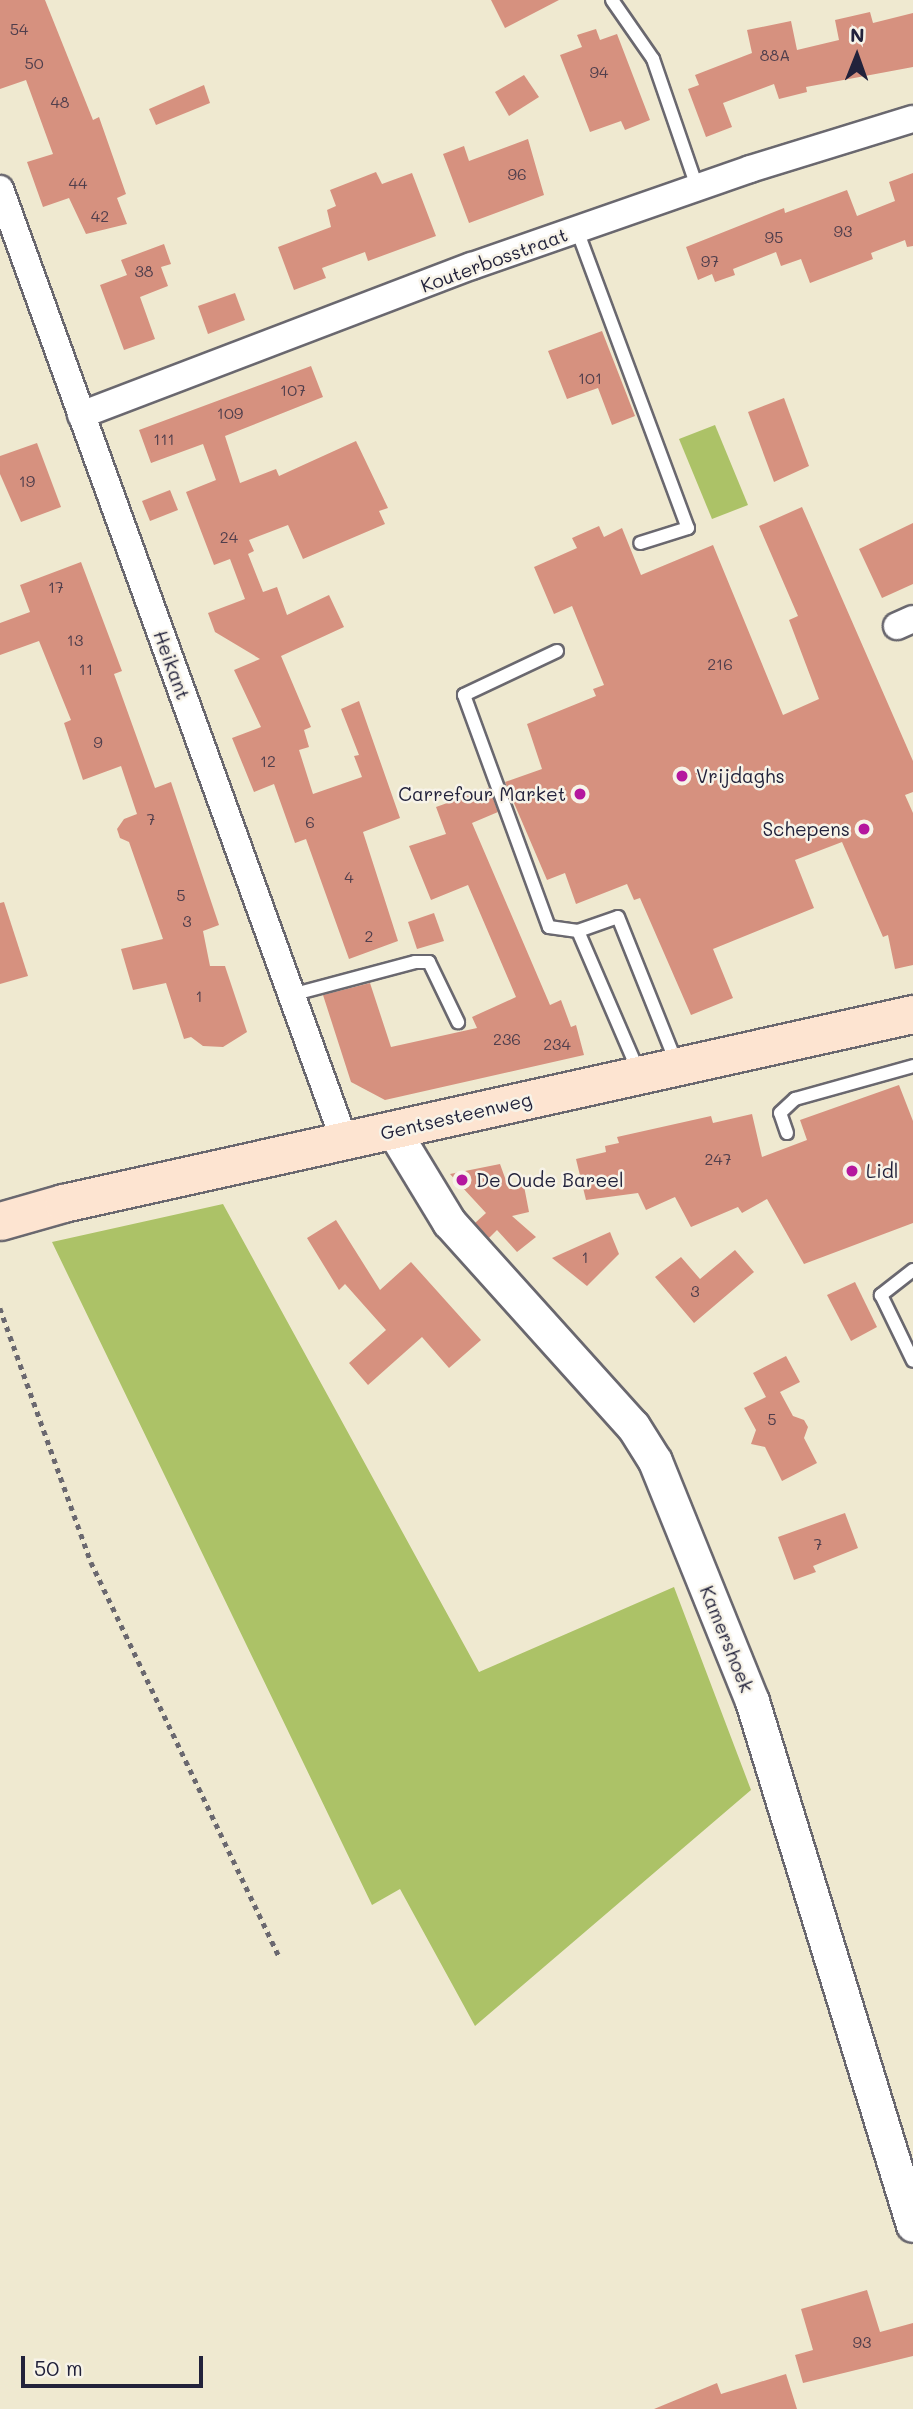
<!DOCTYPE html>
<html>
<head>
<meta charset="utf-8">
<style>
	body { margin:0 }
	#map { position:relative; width:913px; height:2409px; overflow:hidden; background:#efe9d0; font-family:Mali,sans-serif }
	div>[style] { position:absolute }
	.green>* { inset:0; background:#acc267 }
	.building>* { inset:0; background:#d6917f }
	.path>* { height:4.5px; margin-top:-2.25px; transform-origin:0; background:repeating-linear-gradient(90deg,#6a686f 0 5px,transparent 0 10px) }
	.roads { filter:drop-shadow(2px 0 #6a686f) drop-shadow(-2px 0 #6a686f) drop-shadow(0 2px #6a686f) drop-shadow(0 -2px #6a686f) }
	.service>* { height:12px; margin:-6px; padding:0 6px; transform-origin:6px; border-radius:6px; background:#fff }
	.minor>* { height:26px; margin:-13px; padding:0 13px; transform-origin:13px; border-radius:13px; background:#fff }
	.tertiary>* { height:33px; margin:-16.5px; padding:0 16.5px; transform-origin:16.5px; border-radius:16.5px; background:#fff }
	.secondary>* { height:37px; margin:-18.5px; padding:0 18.5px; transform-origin:18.5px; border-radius:18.5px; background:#fde4d1 }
	.dots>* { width:19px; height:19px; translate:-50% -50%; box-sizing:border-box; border:4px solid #f7f3e8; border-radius:50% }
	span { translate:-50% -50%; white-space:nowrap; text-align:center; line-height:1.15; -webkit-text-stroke:5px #f7f3e8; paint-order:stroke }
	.number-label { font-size:16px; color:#4f3e4c }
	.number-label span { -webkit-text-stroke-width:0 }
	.street-label { font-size:19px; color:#22223b }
	.poi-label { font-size:19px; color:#22223b }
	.left { translate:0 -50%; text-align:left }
	.right { translate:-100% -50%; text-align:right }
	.north { position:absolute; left:822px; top:21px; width:70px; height:70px; -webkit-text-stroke:5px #f7f3e8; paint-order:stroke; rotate:1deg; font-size:19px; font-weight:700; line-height:28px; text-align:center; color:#22223b }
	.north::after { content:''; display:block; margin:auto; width:24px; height:32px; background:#22223b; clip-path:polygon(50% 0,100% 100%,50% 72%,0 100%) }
	.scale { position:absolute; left:21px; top:2356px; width:182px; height:32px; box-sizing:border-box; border:4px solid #22223b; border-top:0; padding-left:9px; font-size:21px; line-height:24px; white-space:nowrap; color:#22223b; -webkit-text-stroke:5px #f7f3e8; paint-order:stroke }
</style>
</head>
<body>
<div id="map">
	<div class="green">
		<div style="clip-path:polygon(715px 425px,748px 505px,712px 519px,679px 439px)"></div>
		<div style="clip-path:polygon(223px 1204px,479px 1672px,674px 1587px,751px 1790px,475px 2026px,400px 1889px,372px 1905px,52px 1242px)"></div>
	</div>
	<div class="building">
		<div style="clip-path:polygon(0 0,45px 0,93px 120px,99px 117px,126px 194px,117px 198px,127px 224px,86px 234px,69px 198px,43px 207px,27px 162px,53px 154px,26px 80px,0 89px)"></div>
		<div style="clip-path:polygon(491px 0,559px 0,505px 28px)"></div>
		<div style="clip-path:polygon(870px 12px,873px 23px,913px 13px,913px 67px,806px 87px,807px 92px,779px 99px,774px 84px,723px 103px,732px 127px,706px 137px,688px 89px,699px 85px,695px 75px,752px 53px,747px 30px,791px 21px,797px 50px,839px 40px,835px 20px)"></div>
		<div style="clip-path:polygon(596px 29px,600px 40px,617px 34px,650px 120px,625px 130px,621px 121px,590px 132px,560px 55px,582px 47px,577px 35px)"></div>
		<div style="clip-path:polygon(524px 75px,539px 97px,509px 116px,495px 92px)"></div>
		<div style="clip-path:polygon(204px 85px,210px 103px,156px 125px,149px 109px)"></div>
		<div style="clip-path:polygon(528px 139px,544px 195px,469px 223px,443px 154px,464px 146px,469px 161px)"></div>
		<div style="clip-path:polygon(376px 172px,382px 184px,412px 173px,436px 236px,368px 261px,365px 252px,322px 268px,326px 278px,294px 290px,278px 247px,331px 227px,327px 210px,336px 206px,330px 190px)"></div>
		<div style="clip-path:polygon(913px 173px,913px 246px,907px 247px,905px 240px,871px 253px,873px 259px,810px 283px,801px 259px,781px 266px,776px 252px,733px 269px,735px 275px,715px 282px,712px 274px,698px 280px,686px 247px,784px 208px,785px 213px,847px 190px,857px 216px,895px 201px,889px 182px)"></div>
		<div style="clip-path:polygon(164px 244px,171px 264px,161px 267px,168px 286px,140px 297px,155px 339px,124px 350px,100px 285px,127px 275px,121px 260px)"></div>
		<div style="clip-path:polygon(235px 293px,245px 320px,208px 334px,198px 306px)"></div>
		<div style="clip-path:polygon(602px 331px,635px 416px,612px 425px,598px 388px,567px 399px,548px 351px)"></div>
		<div style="clip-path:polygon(311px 366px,323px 397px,225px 436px,240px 483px,276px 469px,279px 476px,356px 441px,388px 508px,379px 511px,385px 524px,303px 559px,288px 525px,249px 540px,254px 551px,248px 554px,263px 592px,277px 587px,287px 615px,329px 595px,344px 627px,281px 656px,311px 727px,304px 730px,309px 747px,299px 750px,313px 794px,362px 777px,354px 756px,359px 755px,341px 709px,359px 701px,400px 818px,363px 832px,398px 941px,349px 959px,306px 839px,295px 843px,274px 784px,254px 792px,232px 738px,261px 727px,234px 670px,260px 659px,215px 632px,208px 613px,245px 599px,230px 559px,214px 565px,186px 492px,216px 480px,203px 444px,151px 463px,139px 430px)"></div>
		<div style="clip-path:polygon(784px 398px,809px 466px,774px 482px,748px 412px)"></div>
		<div style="clip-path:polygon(37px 443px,61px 507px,21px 522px,0 474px,0 456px)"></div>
		<div style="clip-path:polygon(170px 490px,178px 510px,150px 521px,142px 501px)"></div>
		<div style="clip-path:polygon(802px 507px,913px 761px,913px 792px,905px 795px,913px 813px,913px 965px,895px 969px,888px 935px,883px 937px,842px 842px,795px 860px,814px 908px,713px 949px,733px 998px,691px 1015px,640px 898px,634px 900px,627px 884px,576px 904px,565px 873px,547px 880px,505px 782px,542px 769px,527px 724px,596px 696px,593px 689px,604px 685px,572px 606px,554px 614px,534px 567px,577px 548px,572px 538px,599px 526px,604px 537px,622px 528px,641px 575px,713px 545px,783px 715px,819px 699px,789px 620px,798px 616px,759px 526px)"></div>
		<div style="clip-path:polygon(913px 523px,913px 584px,882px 598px,859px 549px)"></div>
		<div style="clip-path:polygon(81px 562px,122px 671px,114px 674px,155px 788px,171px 782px,219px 925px,203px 931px,210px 966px,225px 966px,247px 1032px,223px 1047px,203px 1046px,191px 1037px,184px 1039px,166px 983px,133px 990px,121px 949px,163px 939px,129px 842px,120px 838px,117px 829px,124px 819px,137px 814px,121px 766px,83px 780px,64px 723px,71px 720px,39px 641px,0 655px,0 623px,30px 612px,20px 585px)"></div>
		<div style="clip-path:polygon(489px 788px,498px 812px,472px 823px,550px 1005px,561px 1000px,571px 1027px,576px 1025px,584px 1055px,385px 1100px,351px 1082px,323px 995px,370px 983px,391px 1047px,477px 1028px,472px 1017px,516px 997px,468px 885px,431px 900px,409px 846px,446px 834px,436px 807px)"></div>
		<div style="clip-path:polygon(4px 902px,28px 976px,0 984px,0 903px)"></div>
		<div style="clip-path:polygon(434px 913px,444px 941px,417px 949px,408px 922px)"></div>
		<div style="clip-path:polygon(899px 1085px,913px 1121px,913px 1223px,804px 1264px,767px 1199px,742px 1213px,738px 1207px,691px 1227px,675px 1197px,646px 1210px,638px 1193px,586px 1200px,576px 1159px,606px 1152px,605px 1146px,619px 1143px,617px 1137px,711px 1116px,713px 1123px,752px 1114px,762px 1157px,807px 1140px,800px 1120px)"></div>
		<div style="clip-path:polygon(500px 1164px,509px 1189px,524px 1186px,529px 1212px,512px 1216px,536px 1237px,517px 1252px,497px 1230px,489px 1238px,475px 1223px,486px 1213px,450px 1174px)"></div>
		<div style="clip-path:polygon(336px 1220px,380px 1290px,411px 1262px,481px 1340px,449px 1368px,422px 1337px,368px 1385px,349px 1363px,386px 1330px,345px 1284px,339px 1290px,307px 1238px)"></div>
		<div style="clip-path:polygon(610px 1232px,619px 1254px,587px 1286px,552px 1258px)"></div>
		<div style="clip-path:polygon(735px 1250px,754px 1272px,694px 1323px,655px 1277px,681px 1257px,700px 1279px)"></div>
		<div style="clip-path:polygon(855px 1282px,877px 1327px,851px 1341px,827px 1295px)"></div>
		<div style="clip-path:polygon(786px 1356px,800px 1382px,780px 1392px,793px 1416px,804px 1420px,808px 1427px,804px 1438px,817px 1463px,782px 1481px,765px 1447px,751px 1444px,756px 1430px,744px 1408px,766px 1397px,753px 1373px)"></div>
		<div style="clip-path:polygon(845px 1513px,858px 1548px,813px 1566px,816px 1572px,794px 1580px,778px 1537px)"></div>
		<div style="clip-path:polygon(867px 2290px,880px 2332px,913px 2323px,913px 2356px,803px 2383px,795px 2355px,813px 2350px,801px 2309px)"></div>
		<div style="clip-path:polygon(786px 2374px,797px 2409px,654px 2409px,717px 2383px,721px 2394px)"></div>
	</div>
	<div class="path">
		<div style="left:0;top:1308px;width:270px;rotate:70.3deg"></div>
		<div style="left:91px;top:1562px;width:439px;rotate:64.5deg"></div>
	</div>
	<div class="roads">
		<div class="service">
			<div style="left:612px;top:0;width:72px;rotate:55.2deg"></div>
			<div style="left:653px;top:59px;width:135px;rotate:71deg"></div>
			<div style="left:577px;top:230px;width:318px;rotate:69.6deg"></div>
			<div style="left:688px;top:528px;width:50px;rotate:162.6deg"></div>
			<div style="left:557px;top:651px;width:103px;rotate:154.7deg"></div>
			<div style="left:464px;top:695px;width:247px;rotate:69.9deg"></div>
			<div style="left:549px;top:927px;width:29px;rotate:8deg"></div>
			<div style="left:578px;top:931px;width:151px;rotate:66.7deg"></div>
			<div style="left:578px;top:931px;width:42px;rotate:-19.3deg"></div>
			<div style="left:618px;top:917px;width:156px;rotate:68.2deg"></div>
			<div style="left:291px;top:995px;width:128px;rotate:-14.9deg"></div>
			<div style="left:415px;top:962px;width:14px"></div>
			<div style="left:429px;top:962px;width:67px;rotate:64.2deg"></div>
			<div style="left:787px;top:1133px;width:21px;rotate:-109deg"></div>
			<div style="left:780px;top:1113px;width:21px;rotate:-43deg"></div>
			<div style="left:795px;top:1099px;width:123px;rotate:-15.6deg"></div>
			<div style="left:913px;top:1270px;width:41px;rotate:142deg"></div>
			<div style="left:881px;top:1295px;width:73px;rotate:64.1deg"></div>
		</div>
		<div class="minor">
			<div style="left:0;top:189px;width:1011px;rotate:70.11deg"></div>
			<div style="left:81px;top:415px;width:418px;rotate:-20.9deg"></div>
			<div style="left:472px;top:266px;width:294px;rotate:-19.2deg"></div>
			<div style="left:750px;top:169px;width:170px;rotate:-17.1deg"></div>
			<div style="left:897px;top:626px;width:17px;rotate:-24deg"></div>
		</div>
		<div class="tertiary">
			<div style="left:393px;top:1130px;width:108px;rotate:58.7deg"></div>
			<div style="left:449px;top:1222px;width:275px;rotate:48deg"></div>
			<div style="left:633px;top:1426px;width:41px;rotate:57.8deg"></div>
			<div style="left:655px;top:1461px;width:259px;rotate:68deg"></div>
			<div style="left:752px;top:1701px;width:548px;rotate:72.92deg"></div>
		</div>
		<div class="secondary">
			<div style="left:0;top:1221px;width:66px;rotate:-15.9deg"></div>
			<div style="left:63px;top:1203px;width:871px;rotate:-12.54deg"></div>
		</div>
	</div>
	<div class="dots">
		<div style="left:682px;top:776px;background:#b5179e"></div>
		<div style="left:580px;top:794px;background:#b5179e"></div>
		<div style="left:864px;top:829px;background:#b5179e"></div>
		<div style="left:852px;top:1171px;background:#b5179e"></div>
		<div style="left:462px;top:1180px;background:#b5179e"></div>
	</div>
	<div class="number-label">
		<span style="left:19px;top:29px">54</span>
		<span style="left:775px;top:55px">88A</span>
		<span style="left:34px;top:63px">50</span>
		<span style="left:599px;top:72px">94</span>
		<span style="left:60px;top:102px">48</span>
		<span style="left:517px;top:174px">96</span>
		<span style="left:78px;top:183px">44</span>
		<span style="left:100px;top:216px">42</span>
		<span style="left:843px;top:231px">93</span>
		<span style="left:774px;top:237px">95</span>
		<span style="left:710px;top:261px">97</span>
		<span style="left:144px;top:271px">38</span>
		<span style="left:590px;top:378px">101</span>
		<span style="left:293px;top:390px">107</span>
		<span style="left:230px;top:413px">109</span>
		<span style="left:164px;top:439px">111</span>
		<span style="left:27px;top:481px">19</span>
		<span style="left:229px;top:537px">24</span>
		<span style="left:56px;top:587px">17</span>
		<span style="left:75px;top:640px">13</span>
		<span style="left:720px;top:664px">216</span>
		<span style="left:86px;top:669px">11</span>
		<span style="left:98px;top:742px">9</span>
		<span style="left:268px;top:761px">12</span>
		<span style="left:151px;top:819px">7</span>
		<span style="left:310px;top:822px">6</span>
		<span style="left:349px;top:877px">4</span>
		<span style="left:181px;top:895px">5</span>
		<span style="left:187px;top:921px">3</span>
		<span style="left:369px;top:936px">2</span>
		<span style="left:199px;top:996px">1</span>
		<span style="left:507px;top:1039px">236</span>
		<span style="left:557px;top:1044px">234</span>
		<span style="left:718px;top:1159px">247</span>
		<span style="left:585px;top:1257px">1</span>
		<span style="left:695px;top:1291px">3</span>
		<span style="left:772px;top:1419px">5</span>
		<span style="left:818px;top:1544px">7</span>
		<span style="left:862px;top:2342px">93</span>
	</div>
	<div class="street-label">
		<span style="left:494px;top:260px;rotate:-20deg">Kouterbosstraat</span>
		<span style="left:172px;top:665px;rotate:70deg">Heikant</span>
		<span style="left:456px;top:1116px;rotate:-13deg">Gentsesteenweg</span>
		<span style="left:727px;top:1639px;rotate:68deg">Kamershoek</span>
	</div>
	<div class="poi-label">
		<span class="left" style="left:696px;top:776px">Vrijdaghs</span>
		<span class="right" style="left:566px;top:794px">Carrefour Market</span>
		<span class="right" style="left:850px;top:829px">Schepens</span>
		<span class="left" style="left:866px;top:1171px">Lidl</span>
		<span class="left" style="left:476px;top:1180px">De Oude Bareel</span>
	</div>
	<div class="north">N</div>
	<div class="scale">50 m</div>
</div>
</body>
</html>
